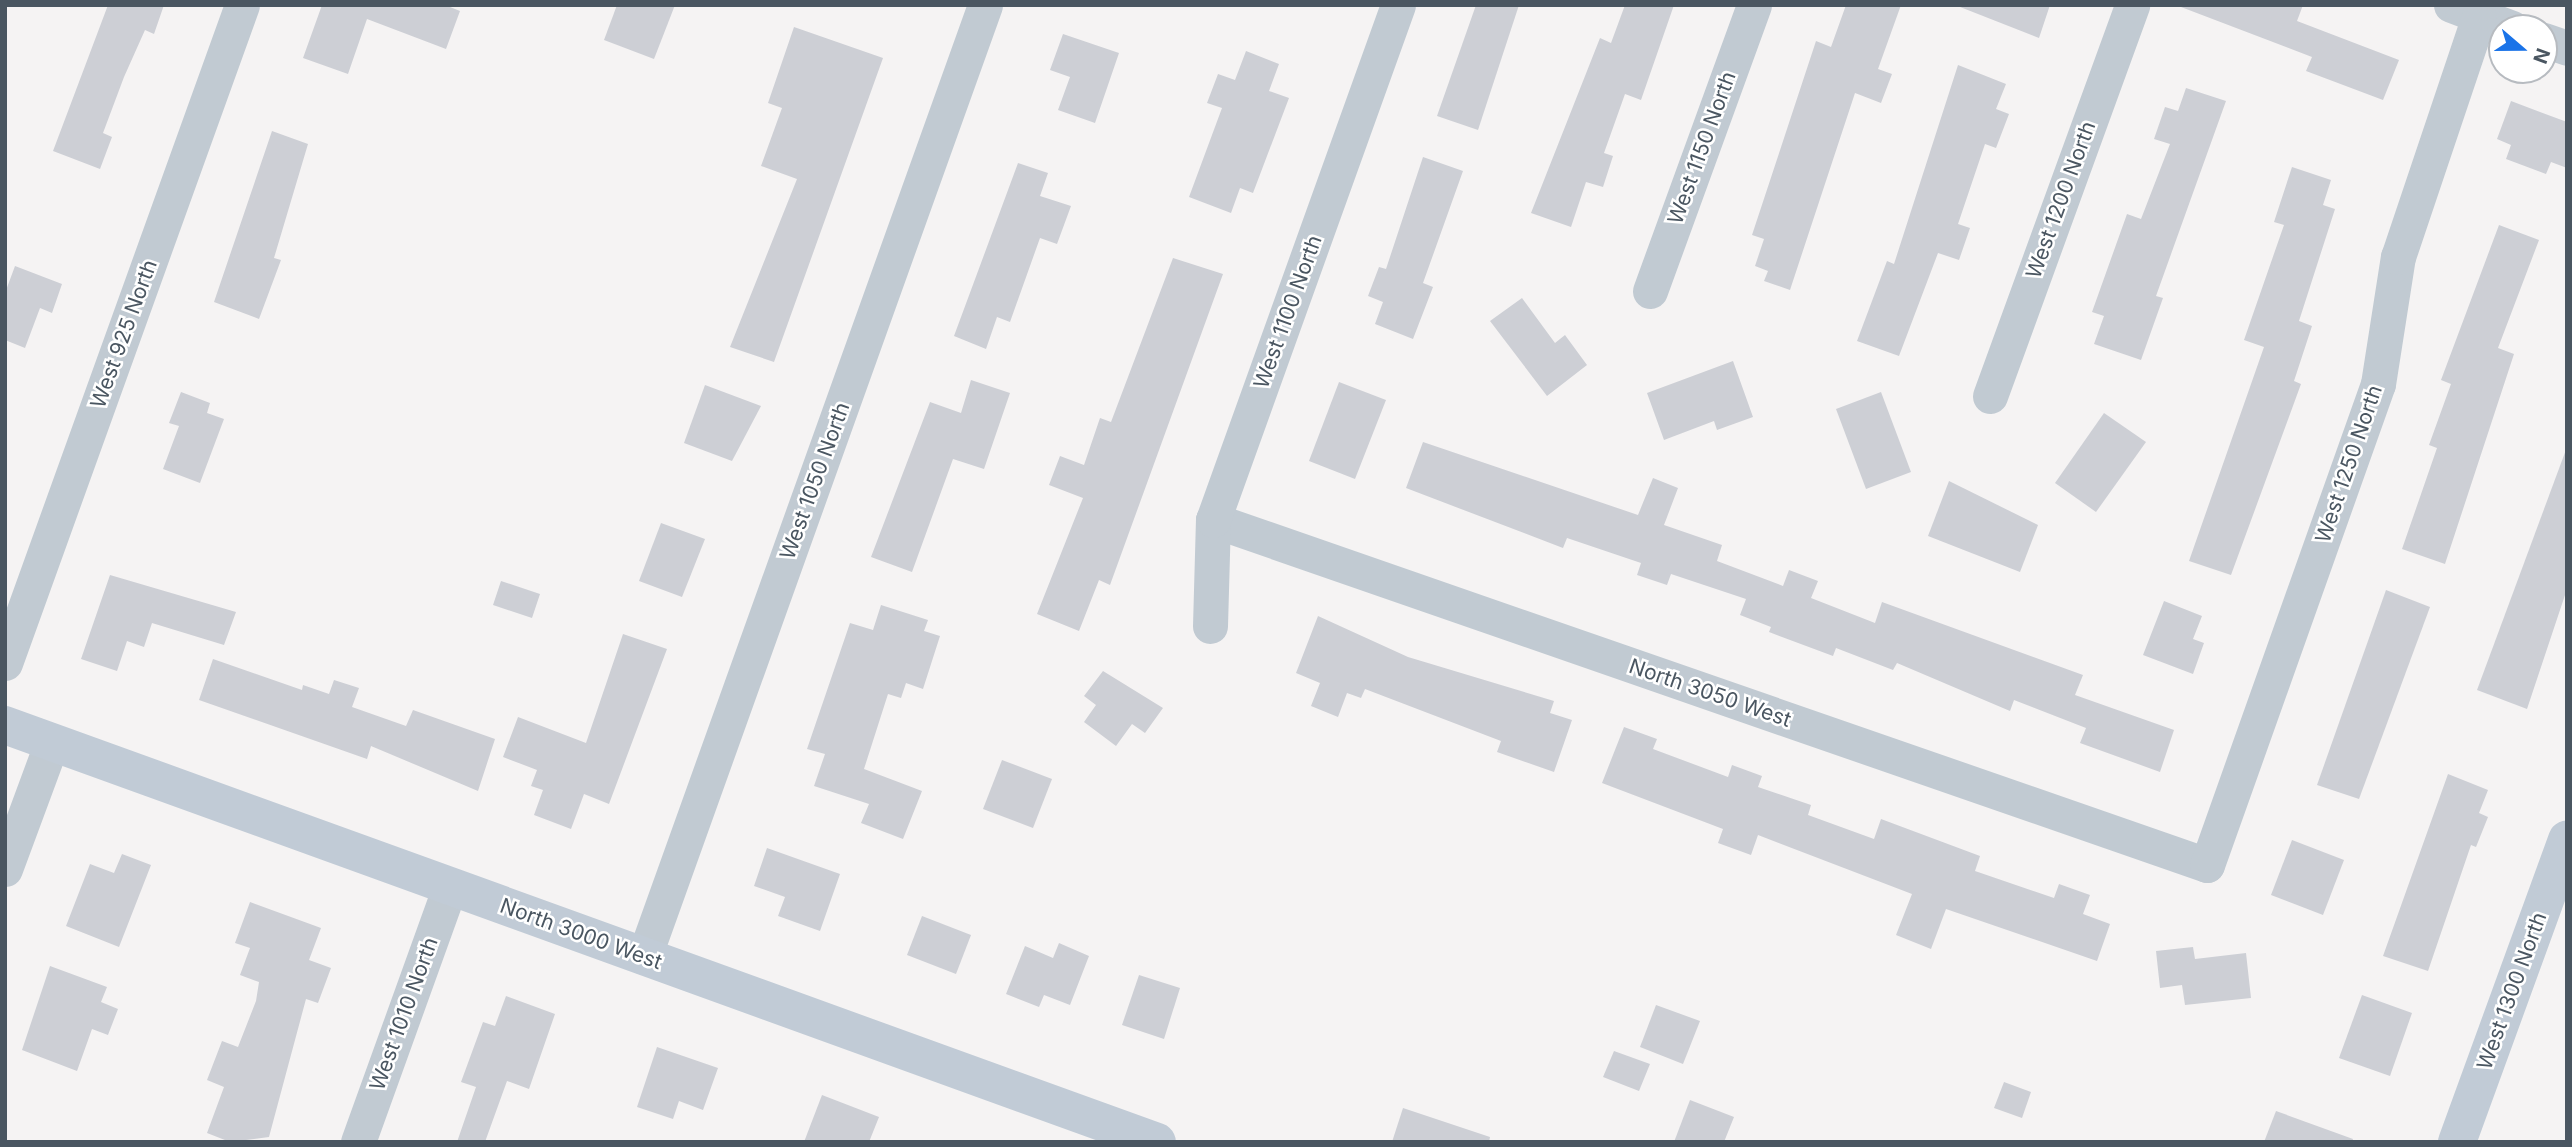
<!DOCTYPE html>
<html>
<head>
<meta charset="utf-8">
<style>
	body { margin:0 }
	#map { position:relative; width:2572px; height:1147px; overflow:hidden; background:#f5f3f3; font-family:Inter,sans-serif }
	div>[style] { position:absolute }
	.building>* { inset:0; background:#cdcfd5 }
	.street>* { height:35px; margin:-17.5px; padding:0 17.5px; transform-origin:17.5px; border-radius:17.5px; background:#c1cad2 }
	.secondary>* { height:38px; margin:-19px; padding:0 19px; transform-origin:19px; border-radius:19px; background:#c1cbd6 }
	span { translate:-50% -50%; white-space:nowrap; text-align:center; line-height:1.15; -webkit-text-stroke:5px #fff; paint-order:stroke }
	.street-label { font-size:21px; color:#4a5661 }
	.frame { position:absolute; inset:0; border:7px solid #4a5661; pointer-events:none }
	.north { position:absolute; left:2488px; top:14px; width:70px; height:70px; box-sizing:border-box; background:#fff; border:2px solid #b7bbc0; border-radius:50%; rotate:110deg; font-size:19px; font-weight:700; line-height:28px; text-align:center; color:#4a5661 }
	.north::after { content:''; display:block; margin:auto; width:24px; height:32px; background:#1a73e8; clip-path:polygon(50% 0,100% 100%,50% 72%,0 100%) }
</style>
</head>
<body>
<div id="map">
	<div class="building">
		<div style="clip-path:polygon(108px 5px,164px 5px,154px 34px,145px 30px,124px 77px,103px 133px,112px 137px,100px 169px,53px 151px)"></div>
		<div style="clip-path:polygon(322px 5px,445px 5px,460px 11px,446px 49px,367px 19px,348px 74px,303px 58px)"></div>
		<div style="clip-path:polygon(617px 5px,675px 5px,654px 59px,604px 40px)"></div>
		<div style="clip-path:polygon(1476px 5px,1519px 5px,1478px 130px,1437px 116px)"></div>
		<div style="clip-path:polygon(1625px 5px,1674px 5px,1641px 100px,1625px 94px,1604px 153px,1613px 156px,1603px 187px,1586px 182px,1571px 227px,1531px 213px,1600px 38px,1611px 43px)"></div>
		<div style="clip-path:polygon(1846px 5px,1901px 5px,1878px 69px,1892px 74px,1881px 103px,1855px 93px,1790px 290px,1764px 281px,1768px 271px,1755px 266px,1764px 239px,1752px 235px,1816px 41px,1831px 47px)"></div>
		<div style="clip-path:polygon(1955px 5px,2050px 5px,2039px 38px)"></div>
		<div style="clip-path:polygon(2303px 5px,2297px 21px,2399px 60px,2383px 100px,2306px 71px,2312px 57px,2181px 7px)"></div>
		<div style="clip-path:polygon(794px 27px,883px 58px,774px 362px,730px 347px,797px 179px,761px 166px,782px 108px,768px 103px)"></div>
		<div style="clip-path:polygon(1063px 34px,1119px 53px,1095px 123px,1058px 110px,1070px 77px,1050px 70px)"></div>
		<div style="clip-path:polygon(1246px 51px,1279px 64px,1269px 91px,1289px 98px,1253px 193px,1240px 188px,1231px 213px,1189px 197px,1222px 108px,1207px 103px,1218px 74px,1235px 80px)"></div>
		<div style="clip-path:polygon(1958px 65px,2006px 84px,1996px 109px,2009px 114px,1996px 148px,1985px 144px,1958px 224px,1970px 228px,1959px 260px,1938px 253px,1899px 356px,1857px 341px,1887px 261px,1894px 264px)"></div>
		<div style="clip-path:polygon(2186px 88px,2226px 101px,2156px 296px,2163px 298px,2141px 360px,2094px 344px,2104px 316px,2092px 312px,2127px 214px,2141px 219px,2170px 144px,2154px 139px,2165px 107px,2178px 111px)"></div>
		<div style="clip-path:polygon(2511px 101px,2567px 122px,2567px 168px,2551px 162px,2546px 174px,2506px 159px,2511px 145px,2497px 139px)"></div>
		<div style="clip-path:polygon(272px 131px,308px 144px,274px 258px,281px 260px,259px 319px,214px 302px)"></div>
		<div style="clip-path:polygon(1423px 157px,1463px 171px,1423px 283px,1433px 287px,1413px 339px,1375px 324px,1383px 302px,1368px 296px,1379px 267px,1386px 269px)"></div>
		<div style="clip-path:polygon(1018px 163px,1048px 173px,1040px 196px,1071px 206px,1057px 244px,1040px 238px,1010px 322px,997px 317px,986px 349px,954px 336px)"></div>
		<div style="clip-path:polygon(2292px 167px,2331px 180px,2323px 205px,2335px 209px,2299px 321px,2312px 326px,2294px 381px,2301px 384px,2231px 575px,2189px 561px,2264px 347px,2244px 340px,2284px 225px,2274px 222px)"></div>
		<div style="clip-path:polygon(2499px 225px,2539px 240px,2498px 348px,2514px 354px,2445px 564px,2402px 549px,2437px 448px,2429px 445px,2451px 384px,2441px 380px)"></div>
		<div style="clip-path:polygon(1173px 258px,1223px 274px,1110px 585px,1099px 580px,1079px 631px,1037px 614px,1083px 498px,1049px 485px,1060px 456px,1084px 465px,1100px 418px,1111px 422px)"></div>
		<div style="clip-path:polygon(15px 266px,62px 284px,52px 313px,40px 308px,25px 348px,5px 340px,5px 293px)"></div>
		<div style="clip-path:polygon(1522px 298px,1555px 343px,1565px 335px,1587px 365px,1547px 396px,1490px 321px)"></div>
		<div style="clip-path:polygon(1733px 361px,1753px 417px,1717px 430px,1714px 421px,1664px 440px,1647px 393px)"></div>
		<div style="clip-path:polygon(971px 380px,1010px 393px,984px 469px,953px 459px,912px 572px,871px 557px,930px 402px,961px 413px)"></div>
		<div style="clip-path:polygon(1339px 382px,1386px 400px,1355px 479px,1309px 461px)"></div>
		<div style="clip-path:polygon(705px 385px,761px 406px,732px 461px,684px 443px)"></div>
		<div style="clip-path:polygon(181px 392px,210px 403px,207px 413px,224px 419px,200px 483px,163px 469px,179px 426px,169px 423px)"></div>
		<div style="clip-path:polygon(1881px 392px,1911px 472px,1866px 489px,1836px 409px)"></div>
		<div style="clip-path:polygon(2104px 413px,2146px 442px,2096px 512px,2055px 483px)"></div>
		<div style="clip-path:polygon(1423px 442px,1638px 515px,1653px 478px,1678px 488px,1664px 525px,1722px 545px,1717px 561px,1783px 586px,1789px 570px,1818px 581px,1811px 598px,1875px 623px,1882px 602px,2083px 675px,2075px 695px,2174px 730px,2160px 772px,2080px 743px,2086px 728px,2014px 700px,2010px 711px,1897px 663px,1893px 670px,1836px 648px,1833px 656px,1769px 632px,1771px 627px,1740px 615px,1746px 599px,1671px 574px,1667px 585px,1637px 575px,1641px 563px,1567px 538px,1563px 548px,1406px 488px)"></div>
		<div style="clip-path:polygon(2567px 447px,2567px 589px,2527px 709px,2477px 690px)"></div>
		<div style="clip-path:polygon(1949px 481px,2038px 525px,2020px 572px,1928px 536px)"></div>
		<div style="clip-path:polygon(661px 523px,705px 539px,682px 597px,639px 581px)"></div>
		<div style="clip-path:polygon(110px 575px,236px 612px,224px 645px,152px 623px,144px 647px,127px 641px,117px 671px,81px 659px)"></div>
		<div style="clip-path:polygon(501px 581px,540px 594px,532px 618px,493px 605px)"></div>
		<div style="clip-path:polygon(2386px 590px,2430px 607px,2359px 799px,2317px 785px)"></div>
		<div style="clip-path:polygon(2164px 601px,2202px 616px,2193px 639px,2204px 643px,2193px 674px,2143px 655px)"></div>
		<div style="clip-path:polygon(881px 605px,928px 620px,924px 631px,940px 636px,923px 689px,906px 683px,901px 698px,888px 694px,864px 769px,922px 791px,903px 839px,861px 823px,869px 804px,814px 786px,825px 754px,807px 749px,850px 623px,873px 630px)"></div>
		<div style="clip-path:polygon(1318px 616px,1408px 657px,1554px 701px,1550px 713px,1572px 720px,1554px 772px,1497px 752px,1501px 741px,1365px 689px,1361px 698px,1347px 693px,1338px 717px,1311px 706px,1320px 683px,1296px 673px)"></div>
		<div style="clip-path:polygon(623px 634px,667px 649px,609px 804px,584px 794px,571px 829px,534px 815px,543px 790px,531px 786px,537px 770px,503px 757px,518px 717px,586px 743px)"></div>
		<div style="clip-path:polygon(213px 659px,302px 690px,303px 685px,329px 694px,334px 680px,359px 688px,352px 707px,406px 726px,413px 710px,495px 739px,478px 791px,371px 746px,367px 759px,199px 700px)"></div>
		<div style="clip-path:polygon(1103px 671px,1163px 708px,1145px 733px,1132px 724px,1116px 746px,1084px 722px,1096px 705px,1084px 696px)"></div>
		<div style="clip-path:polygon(1624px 727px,1657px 739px,1653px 749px,1728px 777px,1732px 765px,1762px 776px,1758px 787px,1811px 805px,1808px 815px,1874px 839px,1881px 819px,1980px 856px,1975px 871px,2054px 898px,2059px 884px,2090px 895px,2083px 914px,2110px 924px,2097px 961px,1946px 909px,1931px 949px,1896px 935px,1912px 894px,1758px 835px,1751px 855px,1718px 843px,1723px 829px,1602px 783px)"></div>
		<div style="clip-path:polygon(1002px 760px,1052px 779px,1033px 828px,983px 809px)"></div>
		<div style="clip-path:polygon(2448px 774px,2488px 790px,2479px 813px,2488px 817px,2476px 847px,2471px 845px,2428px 971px,2383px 956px)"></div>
		<div style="clip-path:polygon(2292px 840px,2344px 860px,2323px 915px,2271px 895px)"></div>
		<div style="clip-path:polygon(767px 848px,840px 874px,820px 931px,778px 916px,785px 897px,754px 886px)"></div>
		<div style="clip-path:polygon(122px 854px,151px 865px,119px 947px,66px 926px,90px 864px,114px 873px)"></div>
		<div style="clip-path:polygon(250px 902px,321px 928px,309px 960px,331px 968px,318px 1003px,306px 999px,269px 1137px,230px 1142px,207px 1133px,224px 1087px,207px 1080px,222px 1041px,238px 1047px,256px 1001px,259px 982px,240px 975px,250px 948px,235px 943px)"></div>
		<div style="clip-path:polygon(922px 916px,971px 935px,956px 974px,907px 955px)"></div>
		<div style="clip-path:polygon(1059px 943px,1089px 956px,1070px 1005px,1044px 995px,1039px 1007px,1006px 994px,1025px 946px,1053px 958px)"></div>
		<div style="clip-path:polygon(2193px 947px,2195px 959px,2246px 953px,2251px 998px,2185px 1005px,2182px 985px,2160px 988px,2156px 951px)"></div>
		<div style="clip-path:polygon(50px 966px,107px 987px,101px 1002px,118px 1009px,108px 1035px,92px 1029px,77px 1071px,22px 1050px)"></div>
		<div style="clip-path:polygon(1139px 975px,1180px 988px,1164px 1039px,1122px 1025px)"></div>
		<div style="clip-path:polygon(2362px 995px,2412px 1013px,2390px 1076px,2339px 1058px)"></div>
		<div style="clip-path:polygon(506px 996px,555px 1014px,529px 1089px,507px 1081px,485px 1142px,457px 1142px,476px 1087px,461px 1082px,483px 1022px,495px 1026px)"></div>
		<div style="clip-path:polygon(1656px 1005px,1700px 1021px,1683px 1064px,1640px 1047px)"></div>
		<div style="clip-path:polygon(657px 1047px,718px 1068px,703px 1110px,679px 1101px,673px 1119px,637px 1107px)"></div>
		<div style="clip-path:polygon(1614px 1051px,1650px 1064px,1639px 1091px,1603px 1077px)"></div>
		<div style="clip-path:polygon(2004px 1082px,2031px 1092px,2022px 1118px,1994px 1108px)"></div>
		<div style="clip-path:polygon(822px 1095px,879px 1117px,869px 1142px,804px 1142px)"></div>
		<div style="clip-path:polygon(1690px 1100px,1734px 1117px,1724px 1142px,1674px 1142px)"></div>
		<div style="clip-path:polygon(1403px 1108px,1490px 1137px,1489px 1142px,1392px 1142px)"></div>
		<div style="clip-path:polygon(2276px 1111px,2353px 1139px,2352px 1142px,2264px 1142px)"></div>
	</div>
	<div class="street">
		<div style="left:2451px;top:5px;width:65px;rotate:20.7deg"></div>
		<div style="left:2544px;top:40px;width:24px;rotate:19deg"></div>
		<div style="left:1650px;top:291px;width:304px;rotate:-70deg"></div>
		<div style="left:1990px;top:396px;width:416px;rotate:-70deg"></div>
		<div style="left:1213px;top:520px;width:1052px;rotate:19.14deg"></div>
		<div style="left:2207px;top:865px;width:510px;rotate:-70.43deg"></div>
		<div style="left:2378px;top:384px;width:129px;rotate:-81.1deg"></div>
		<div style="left:2398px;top:257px;width:254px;rotate:-71.4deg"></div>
		<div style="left:1210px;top:626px;width:106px;rotate:-88.4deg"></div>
		<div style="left:1213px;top:520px;width:547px;rotate:-70.24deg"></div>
		<div style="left:5px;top:663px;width:699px;rotate:-70.19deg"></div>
		<div style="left:5px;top:869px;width:135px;rotate:-69.7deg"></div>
		<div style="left:644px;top:957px;width:1011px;rotate:-70.29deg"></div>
		<div style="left:358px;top:1142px;width:272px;rotate:-70.2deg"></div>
	</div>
	<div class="secondary">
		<div style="left:5px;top:725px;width:1225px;rotate:19.9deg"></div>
		<div style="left:2457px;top:1142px;width:322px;rotate:-70deg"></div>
	</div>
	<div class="street-label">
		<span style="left:1702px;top:148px;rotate:-70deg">West 1150 North</span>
		<span style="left:2061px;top:200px;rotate:-70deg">West 1200 North</span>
		<span style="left:1288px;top:312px;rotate:-70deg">West 1100 North</span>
		<span style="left:124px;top:334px;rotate:-70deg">West 925 North</span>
		<span style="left:2349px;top:464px;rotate:-71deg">West 1250 North</span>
		<span style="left:815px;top:481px;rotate:-70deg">West 1050 North</span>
		<span style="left:1710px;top:693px;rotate:19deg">North 3050 West</span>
		<span style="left:581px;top:934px;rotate:20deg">North 3000 West</span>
		<span style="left:2512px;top:991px;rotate:-70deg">West 1300 North</span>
		<span style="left:404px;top:1014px;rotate:-70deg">West 1010 North</span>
	</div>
	<div class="frame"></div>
	<div class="north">N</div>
</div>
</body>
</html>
